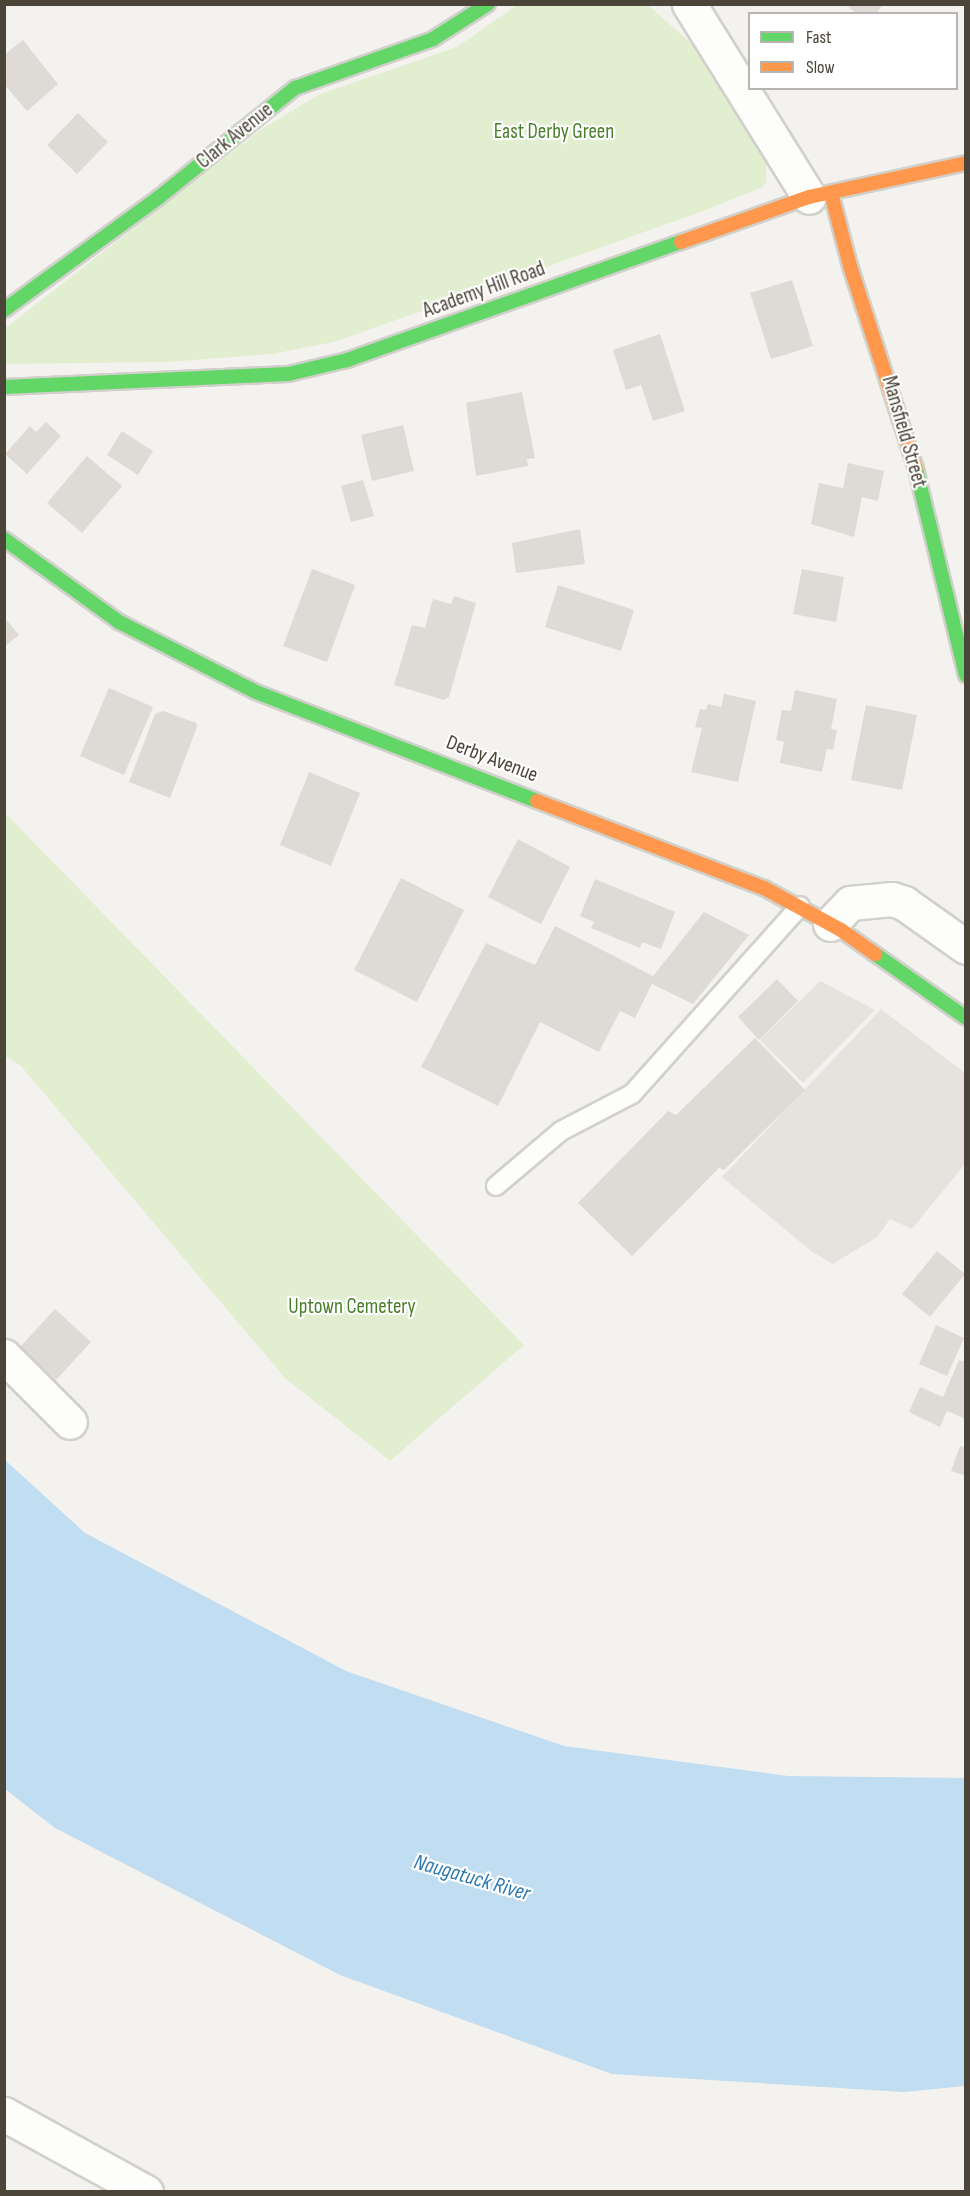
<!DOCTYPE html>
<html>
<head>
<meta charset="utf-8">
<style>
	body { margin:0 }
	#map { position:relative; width:970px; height:2196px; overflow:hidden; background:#f4f2ee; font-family:"Sofia Sans Condensed",sans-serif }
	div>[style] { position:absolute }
	.green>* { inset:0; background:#e1eecf }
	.parking>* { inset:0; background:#e6e3df }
	.water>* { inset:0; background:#c0ddf1 }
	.building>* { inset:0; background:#dedbd6 }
	.roads { filter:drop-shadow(2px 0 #d2d0cb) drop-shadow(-2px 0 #d2d0cb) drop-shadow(0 2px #d2d0cb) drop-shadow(0 -2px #d2d0cb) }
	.lane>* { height:18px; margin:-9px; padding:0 9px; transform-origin:9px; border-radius:9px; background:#fdfdfc }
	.street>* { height:33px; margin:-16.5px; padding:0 16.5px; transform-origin:16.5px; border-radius:16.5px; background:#fdfdfc }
	.fast>* { height:14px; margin:-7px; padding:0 7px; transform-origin:7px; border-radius:7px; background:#63d668 }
	.slow>* { height:14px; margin:-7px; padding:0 7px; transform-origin:7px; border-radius:7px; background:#ff974d }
	span { translate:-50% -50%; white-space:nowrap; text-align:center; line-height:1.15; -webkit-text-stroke:4.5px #fff; paint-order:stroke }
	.park-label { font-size:21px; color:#4a7f2a }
	.street-label { font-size:21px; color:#4b4439 }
	.water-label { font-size:22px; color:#2e7ab2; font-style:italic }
	.frame { position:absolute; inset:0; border:6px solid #4b4439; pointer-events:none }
	.legend { position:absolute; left:748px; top:12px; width:210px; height:78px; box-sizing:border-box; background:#fff; border:2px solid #b7b4b0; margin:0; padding:8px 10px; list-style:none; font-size:18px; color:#4b4439 }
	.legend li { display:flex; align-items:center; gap:12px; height:30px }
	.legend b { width:30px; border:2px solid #b7b4b0 }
</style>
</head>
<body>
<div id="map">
	<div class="green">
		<div style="clip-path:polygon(517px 5px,648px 5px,693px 45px,720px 82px,760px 147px,766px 160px,766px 182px,761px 188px,695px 214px,334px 342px,272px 354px,167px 362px,5px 364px,4px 329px,260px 130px,320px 94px,457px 47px)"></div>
		<div style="clip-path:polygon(4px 812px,524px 1345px,390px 1461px,285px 1378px,21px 1066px,5px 1056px)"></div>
	</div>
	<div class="parking">
		<div style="clip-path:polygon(820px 981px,875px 1010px,803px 1083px,760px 1040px)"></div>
		<div style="clip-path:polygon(881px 1009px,965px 1073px,965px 1164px,912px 1229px,890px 1219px,877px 1237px,833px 1264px,811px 1251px,722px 1177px)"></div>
	</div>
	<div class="water">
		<div style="clip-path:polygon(5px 1460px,85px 1533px,346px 1671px,564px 1746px,788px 1776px,965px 1778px,965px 2086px,904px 2092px,612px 2074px,340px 1975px,55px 1828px,5px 1789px)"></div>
	</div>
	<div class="building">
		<div style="clip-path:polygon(845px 4px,883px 4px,876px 14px,857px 14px)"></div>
		<div style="clip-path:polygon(23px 40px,58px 84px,27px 111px,4px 84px,4px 55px)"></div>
		<div style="clip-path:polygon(78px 113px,108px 142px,77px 174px,47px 145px)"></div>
		<div style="clip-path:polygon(792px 280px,813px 346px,771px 359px,750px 293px)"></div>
		<div style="clip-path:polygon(660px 334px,685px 411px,653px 421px,641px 385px,626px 390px,613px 350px)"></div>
		<div style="clip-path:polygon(522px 392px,535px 458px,527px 459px,528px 466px,476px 476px,466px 403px)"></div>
		<div style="clip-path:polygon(46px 422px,61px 436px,27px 474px,5px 454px,30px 426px,36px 432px)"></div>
		<div style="clip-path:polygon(403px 425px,414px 471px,372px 481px,361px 435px)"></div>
		<div style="clip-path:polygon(122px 431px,153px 451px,138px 475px,107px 455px)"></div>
		<div style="clip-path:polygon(87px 456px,122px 486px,82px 533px,47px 503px)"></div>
		<div style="clip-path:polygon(848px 463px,884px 471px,878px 501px,862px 497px,854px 537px,811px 524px,819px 483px,843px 488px)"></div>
		<div style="clip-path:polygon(363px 480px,374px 516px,351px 522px,341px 486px)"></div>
		<div style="clip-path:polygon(580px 529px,585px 564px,516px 573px,512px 543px)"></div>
		<div style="clip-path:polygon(312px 569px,355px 585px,327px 662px,283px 646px)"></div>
		<div style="clip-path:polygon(802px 569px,844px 577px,836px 622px,793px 614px)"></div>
		<div style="clip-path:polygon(558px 585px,634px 610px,621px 651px,545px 627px)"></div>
		<div style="clip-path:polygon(454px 596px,476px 603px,449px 697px,444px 700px,394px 685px,412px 625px,425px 628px,433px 599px,451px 604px)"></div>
		<div style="clip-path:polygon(4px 617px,19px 635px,4px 647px)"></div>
		<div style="clip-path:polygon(109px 688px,153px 707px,124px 775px,80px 756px)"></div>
		<div style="clip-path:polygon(795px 690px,837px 699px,831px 729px,837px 730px,833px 750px,827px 749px,822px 772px,780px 763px,784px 742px,776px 740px,782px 710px,791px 711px)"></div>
		<div style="clip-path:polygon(724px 694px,756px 701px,738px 782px,691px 772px,702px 728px,695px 727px,700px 709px,706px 710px,708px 704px,721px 707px)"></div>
		<div style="clip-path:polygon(866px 705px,917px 715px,902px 790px,851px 780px)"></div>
		<div style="clip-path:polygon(163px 711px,196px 723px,197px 727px,170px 798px,129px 782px,155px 714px)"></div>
		<div style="clip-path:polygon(309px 772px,360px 793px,331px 866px,280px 845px)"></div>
		<div style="clip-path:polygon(518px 839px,570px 867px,541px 924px,488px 897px)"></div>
		<div style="clip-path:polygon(401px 878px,464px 910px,417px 1002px,354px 970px)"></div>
		<div style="clip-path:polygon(595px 879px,675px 912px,661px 949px,642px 942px,640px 948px,591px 928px,594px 922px,580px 916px)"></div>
		<div style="clip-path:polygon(704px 912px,749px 935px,693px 1004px,652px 984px,635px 1018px,620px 1011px,599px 1052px,540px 1022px,498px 1106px,421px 1067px,486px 943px,535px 965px,555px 926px,653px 976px)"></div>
		<div style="clip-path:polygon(777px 979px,798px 1001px,759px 1040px,738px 1017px)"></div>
		<div style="clip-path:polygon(755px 1038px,805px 1090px,724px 1170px,719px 1168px,632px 1256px,578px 1203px,668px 1111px,676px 1115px)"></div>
		<div style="clip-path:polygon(937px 1251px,965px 1274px,930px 1317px,902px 1294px)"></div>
		<div style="clip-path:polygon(55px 1309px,91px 1342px,56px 1380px,20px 1347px)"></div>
		<div style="clip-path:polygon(936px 1325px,964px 1338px,947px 1376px,919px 1364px)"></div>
		<div style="clip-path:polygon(959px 1360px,966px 1362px,966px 1419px,947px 1411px,940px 1427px,909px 1412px,920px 1387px,943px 1397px)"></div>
		<div style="clip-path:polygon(960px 1446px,966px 1448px,966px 1476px,951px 1471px)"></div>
	</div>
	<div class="roads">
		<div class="lane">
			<div style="left:496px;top:1186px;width:85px;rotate:-40.2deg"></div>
			<div style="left:561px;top:1131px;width:80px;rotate:-27.5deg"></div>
			<div style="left:632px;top:1094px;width:252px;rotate:-48.2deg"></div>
		</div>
		<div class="street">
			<div style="left:689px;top:4px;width:227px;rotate:58.1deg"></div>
			<div style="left:830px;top:924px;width:29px;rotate:-46deg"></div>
			<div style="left:850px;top:903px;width:42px;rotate:-5.4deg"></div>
			<div style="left:892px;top:899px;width:13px;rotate:18deg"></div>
			<div style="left:904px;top:903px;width:76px;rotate:35.4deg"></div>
			<div style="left:4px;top:1356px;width:93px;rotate:45deg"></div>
			<div style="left:4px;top:2114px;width:162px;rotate:28.8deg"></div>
		</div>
		<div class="fast">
			<div style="left:4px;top:310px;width:190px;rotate:-36deg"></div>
			<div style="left:158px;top:198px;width:176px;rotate:-38.8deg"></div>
			<div style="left:295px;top:88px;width:146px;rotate:-19.5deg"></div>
			<div style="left:433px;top:39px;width:65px;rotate:-32.5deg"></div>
			<div style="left:4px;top:387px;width:284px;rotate:-2.6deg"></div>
			<div style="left:288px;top:374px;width:61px;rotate:-13.3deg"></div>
			<div style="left:347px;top:360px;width:354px;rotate:-19.5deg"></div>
			<div style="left:916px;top:469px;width:212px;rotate:76.4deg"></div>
			<div style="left:4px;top:539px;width:142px;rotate:35.8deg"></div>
			<div style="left:119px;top:622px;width:154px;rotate:27.1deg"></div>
			<div style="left:256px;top:692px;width:301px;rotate:21.2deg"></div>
			<div style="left:875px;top:954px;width:111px;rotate:35.1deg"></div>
		</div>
		<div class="slow">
			<div style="left:831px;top:193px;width:75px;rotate:75.4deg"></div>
			<div style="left:850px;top:266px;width:213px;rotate:72deg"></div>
			<div style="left:681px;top:242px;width:136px;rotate:-19.4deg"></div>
			<div style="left:809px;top:197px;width:161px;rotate:-12.2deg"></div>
			<div style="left:537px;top:801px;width:243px;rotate:21deg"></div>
			<div style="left:764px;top:888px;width:88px;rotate:28.6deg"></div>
			<div style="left:841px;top:930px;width:42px;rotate:35.2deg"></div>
		</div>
	</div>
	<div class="park-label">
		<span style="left:554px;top:132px">East Derby Green</span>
		<span style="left:352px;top:1307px">Uptown Cemetery</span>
	</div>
	<div class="street-label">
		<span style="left:235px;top:136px;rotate:-39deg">Clark Avenue</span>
		<span style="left:484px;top:290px;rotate:-20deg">Academy Hill Road</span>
		<span style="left:904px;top:432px;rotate:74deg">Mansfield Street</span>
		<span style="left:492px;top:759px;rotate:21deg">Derby Avenue</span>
	</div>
	<div class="water-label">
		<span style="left:472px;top:1878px;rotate:16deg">Naugatuck River</span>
	</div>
	<div class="frame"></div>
	<ul class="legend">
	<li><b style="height:8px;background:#63d668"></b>Fast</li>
	<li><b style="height:8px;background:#ff974d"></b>Slow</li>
	</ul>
</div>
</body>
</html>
